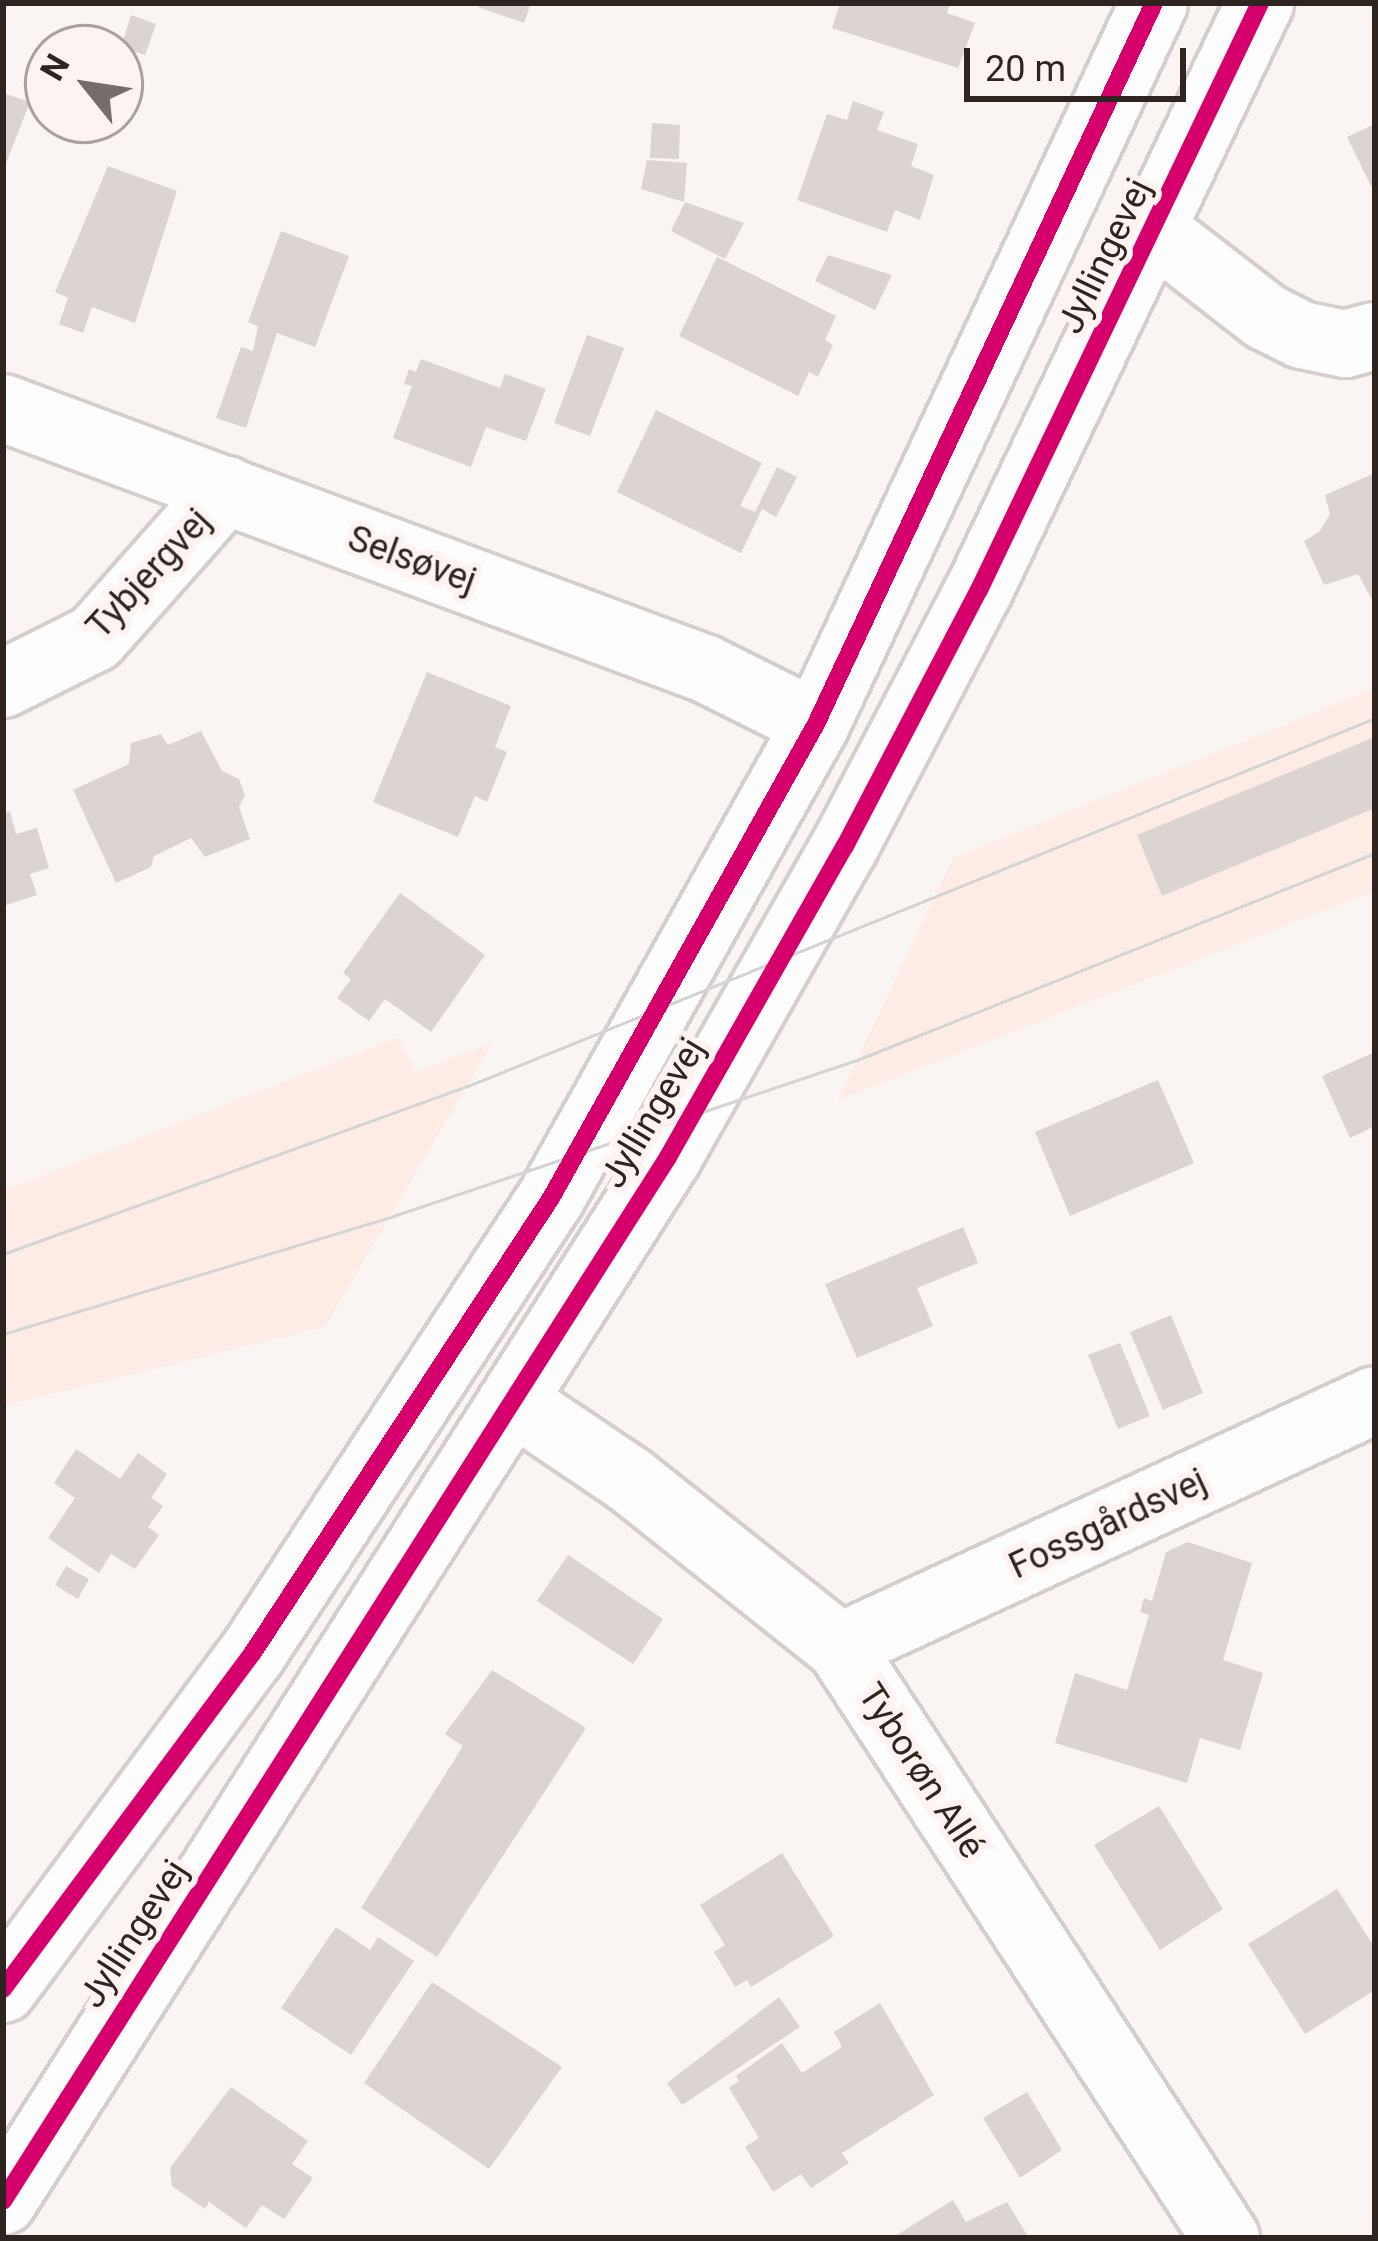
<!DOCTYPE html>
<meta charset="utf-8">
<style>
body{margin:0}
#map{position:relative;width:1378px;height:2241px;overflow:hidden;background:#faf4f3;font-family:Roboto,sans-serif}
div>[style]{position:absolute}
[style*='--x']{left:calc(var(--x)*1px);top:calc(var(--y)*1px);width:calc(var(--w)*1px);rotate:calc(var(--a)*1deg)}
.built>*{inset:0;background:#fdece6}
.building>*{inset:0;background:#dbd4d1}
.roads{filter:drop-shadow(3px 0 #d6cecc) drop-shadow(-3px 0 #d6cecc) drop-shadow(0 3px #d6cecc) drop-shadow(0 -3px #d6cecc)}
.minor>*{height:66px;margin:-33px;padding:0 33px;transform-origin:33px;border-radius:33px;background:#fefdfd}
.tram>*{height:3px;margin:-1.5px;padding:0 1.5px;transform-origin:1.5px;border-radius:1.5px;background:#d5d4d4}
.cycleway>*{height:18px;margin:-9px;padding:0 9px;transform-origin:9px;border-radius:9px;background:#d6006c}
span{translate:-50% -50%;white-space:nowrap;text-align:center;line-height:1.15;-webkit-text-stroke:12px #fdf3f0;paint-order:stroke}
.street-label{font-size:36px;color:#2e2521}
.frame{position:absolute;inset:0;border:6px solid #2e2521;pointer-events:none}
.north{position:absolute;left:24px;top:24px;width:120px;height:120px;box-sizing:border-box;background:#fdf3f0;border:3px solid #aaa19d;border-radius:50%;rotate:300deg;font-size:33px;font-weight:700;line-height:48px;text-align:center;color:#2e2521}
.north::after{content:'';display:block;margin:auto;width:42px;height:54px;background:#756d6a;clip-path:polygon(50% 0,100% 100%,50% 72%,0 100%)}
.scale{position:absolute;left:964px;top:48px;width:222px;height:54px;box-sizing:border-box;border:6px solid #2e2521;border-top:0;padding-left:15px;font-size:36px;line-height:42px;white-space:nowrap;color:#2e2521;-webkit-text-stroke:9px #fdf3f0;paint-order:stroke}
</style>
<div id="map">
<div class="built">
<div style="clip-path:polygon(1375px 688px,1375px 891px,838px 1100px,953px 858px)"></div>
<div style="clip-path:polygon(399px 1037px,415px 1072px,493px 1042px,325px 1327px,3px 1406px,3px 1191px)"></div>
</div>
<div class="building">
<div style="clip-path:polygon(479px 3px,531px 3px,524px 23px,478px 7px)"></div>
<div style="clip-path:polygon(840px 3px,950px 3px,947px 13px,975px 23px,958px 68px,832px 28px)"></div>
<div style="clip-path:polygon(131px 15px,156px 24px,145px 55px,121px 47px)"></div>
<div style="clip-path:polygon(3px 93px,30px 102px,3px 171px)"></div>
<div style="clip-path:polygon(853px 101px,884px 112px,877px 130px,918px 144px,911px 166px,934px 175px,920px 220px,895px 210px,887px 232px,797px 200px,827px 114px,847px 120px)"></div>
<div style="clip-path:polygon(652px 123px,680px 125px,679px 159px,650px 158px)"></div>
<div style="clip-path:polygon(1375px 124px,1375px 194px,1347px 137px)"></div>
<div style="clip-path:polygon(647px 160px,687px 163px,684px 202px,641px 189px)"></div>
<div style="clip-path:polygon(108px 166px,177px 191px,135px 323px,92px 307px,83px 333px,59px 324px,68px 298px,55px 292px)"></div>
<div style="clip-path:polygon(685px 202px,744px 223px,725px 259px,671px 231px)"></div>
<div style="clip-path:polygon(281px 231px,349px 256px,315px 347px,277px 333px,246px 428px,216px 418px,241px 347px,253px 351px,258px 326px,248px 322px)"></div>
<div style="clip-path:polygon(828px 255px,892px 275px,875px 310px,815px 281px)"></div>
<div style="clip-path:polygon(717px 257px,836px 316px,825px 340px,833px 345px,818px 377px,809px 372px,798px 396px,679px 336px)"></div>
<div style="clip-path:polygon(587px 335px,624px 348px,590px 436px,554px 423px)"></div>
<div style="clip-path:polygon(421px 359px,500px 388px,505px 374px,546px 389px,526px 441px,486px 427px,471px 467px,393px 438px,412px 386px,404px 384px,409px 369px,416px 372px)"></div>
<div style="clip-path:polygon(656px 410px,762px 463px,740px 506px,755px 512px,777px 467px,797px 477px,776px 517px,762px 509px,741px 553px,617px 492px)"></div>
<div style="clip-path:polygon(1375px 473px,1375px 605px,1358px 574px,1324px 585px,1304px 541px,1319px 532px,1330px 514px,1325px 495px)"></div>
<div style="clip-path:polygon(427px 672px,511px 706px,495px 747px,507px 752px,487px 802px,475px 796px,458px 837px,373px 802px)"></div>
<div style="clip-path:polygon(201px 731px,222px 771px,239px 779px,245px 795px,239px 807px,250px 839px,205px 857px,191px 838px,154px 856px,151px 867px,116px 883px,73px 790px,129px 764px,131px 743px,161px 734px,168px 745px)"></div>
<div style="clip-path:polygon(1375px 737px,1375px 808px,1162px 896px,1137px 835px)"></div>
<div style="clip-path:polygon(10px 811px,16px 834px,37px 828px,49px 868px,30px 874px,37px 895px,3px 906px,3px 813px)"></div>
<div style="clip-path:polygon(400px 893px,485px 955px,431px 1032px,385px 999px,369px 1021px,337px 998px,351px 979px,343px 973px)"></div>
<div style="clip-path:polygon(1375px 1052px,1375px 1126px,1350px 1138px,1322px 1076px)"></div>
<div style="clip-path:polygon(1158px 1080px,1194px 1163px,1070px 1216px,1035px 1132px)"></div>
<div style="clip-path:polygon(963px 1227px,978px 1263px,917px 1288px,933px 1326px,857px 1358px,825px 1284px)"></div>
<div style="clip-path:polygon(1171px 1315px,1203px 1393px,1163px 1410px,1130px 1332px)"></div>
<div style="clip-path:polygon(1120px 1343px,1150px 1416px,1118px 1429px,1088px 1355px)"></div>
<div style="clip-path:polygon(76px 1449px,120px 1479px,138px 1453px,167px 1474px,151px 1498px,163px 1506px,148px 1527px,159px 1535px,135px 1569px,111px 1554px,99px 1573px,48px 1538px,75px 1498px,54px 1483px)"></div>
<div style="clip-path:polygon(1188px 1542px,1252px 1563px,1223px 1660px,1263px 1673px,1240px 1750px,1200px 1738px,1187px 1783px,1055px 1743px,1075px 1673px,1127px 1690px,1149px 1615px,1140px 1612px,1144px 1598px,1152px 1601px,1166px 1552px)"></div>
<div style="clip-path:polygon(568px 1555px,663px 1619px,633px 1664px,537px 1601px)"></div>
<div style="clip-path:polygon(66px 1566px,89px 1579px,78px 1599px,55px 1585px)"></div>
<div style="clip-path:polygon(492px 1670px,586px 1728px,437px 1957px,361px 1908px,463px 1746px,445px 1734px)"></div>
<div style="clip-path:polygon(1159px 1806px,1223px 1909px,1160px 1950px,1094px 1845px)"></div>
<div style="clip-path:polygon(782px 1853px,834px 1936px,751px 1987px,747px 1980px,735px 1987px,714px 1952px,725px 1945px,700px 1905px)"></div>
<div style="clip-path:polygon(1337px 1889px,1375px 1948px,1375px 1990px,1305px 2034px,1248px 1944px)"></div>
<div style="clip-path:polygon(336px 1927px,370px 1950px,378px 1937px,414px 1961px,351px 2055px,281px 2008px)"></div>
<div style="clip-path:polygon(432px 1982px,562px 2067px,489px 2169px,364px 2083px)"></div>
<div style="clip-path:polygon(779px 1997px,800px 2027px,682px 2105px,667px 2083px)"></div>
<div style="clip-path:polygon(880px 2003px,934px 2095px,842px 2153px,849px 2163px,811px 2188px,801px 2174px,773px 2192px,745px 2147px,759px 2138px,729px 2088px,739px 2081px,736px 2076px,782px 2043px,802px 2073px,842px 2047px,834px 2032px)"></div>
<div style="clip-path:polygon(231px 2087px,308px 2141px,292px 2164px,313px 2178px,284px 2219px,262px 2205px,246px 2228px,209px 2202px,205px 2209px,172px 2186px,170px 2168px)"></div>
<div style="clip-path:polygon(1027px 2092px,1062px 2150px,1020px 2178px,983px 2118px)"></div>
<div style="clip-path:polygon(953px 2200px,966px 2222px,1007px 2202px,1029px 2238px,892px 2238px)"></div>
</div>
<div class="roads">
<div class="minor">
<div style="--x:1155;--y:231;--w:140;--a:37.8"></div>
<div style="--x:1266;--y:317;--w:40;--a:26.6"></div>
<div style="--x:1302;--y:335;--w:44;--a:11.8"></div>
<div style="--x:1345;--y:344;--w:31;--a:-15"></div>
<div style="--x:3;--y:408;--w:750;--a:20.37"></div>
<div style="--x:706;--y:669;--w:123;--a:26.6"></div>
<div style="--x:3;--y:684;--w:103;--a:-26.6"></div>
<div style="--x:95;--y:638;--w:198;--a:-48.5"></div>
<div style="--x:513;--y:1401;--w:141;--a:34"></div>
<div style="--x:630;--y:1480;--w:268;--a:38.5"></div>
<div style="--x:840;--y:1647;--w:706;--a:56.85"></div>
<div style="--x:840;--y:1647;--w:589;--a:-24.78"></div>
<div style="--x:3;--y:1989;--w:417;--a:-53.4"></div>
<div style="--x:252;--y:1654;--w:545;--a:-56.75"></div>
<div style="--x:551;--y:1198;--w:543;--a:-60.79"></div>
<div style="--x:816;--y:724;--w:796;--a:-64.88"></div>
<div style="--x:3;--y:2201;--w:1238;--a:-57.5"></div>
<div style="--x:668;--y:1157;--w:358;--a:-60.4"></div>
<div style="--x:845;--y:846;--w:289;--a:-62.4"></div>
<div style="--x:979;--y:590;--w:651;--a:-64.42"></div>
</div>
</div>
<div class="tram">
<div style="--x:3;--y:1254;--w:494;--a:-19.9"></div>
<div style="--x:468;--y:1086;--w:979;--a:-22.08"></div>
<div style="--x:3;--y:1334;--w:407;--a:-16.8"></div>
<div style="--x:393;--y:1216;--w:490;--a:-18.6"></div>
<div style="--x:857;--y:1060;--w:558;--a:-21.78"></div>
</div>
<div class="cycleway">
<div style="--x:3;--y:1989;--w:417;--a:-53.4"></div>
<div style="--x:252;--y:1654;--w:545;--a:-56.75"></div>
<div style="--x:551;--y:1198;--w:543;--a:-60.79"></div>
<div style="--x:816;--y:724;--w:796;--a:-64.88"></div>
<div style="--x:3;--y:2201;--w:1238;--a:-57.5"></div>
<div style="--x:668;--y:1157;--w:358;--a:-60.4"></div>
<div style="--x:845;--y:846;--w:289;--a:-62.4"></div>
<div style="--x:979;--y:590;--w:651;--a:-64.42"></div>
</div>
<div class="street-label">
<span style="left:1105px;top:256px;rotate:-64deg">Jyllingevej</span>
<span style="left:412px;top:560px;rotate:20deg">Selsøvej</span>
<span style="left:149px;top:574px;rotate:-47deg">Tybjergvej</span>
<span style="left:653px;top:1113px;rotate:-59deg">Jyllingevej</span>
<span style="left:1108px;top:1524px;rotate:-25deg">Fossgårdsvej</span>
<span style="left:921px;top:1771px;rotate:57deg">Tyborøn Allé</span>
<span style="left:134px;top:1934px;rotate:-57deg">Jyllingevej</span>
</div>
<div class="frame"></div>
<div class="north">N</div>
<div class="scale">20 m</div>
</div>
